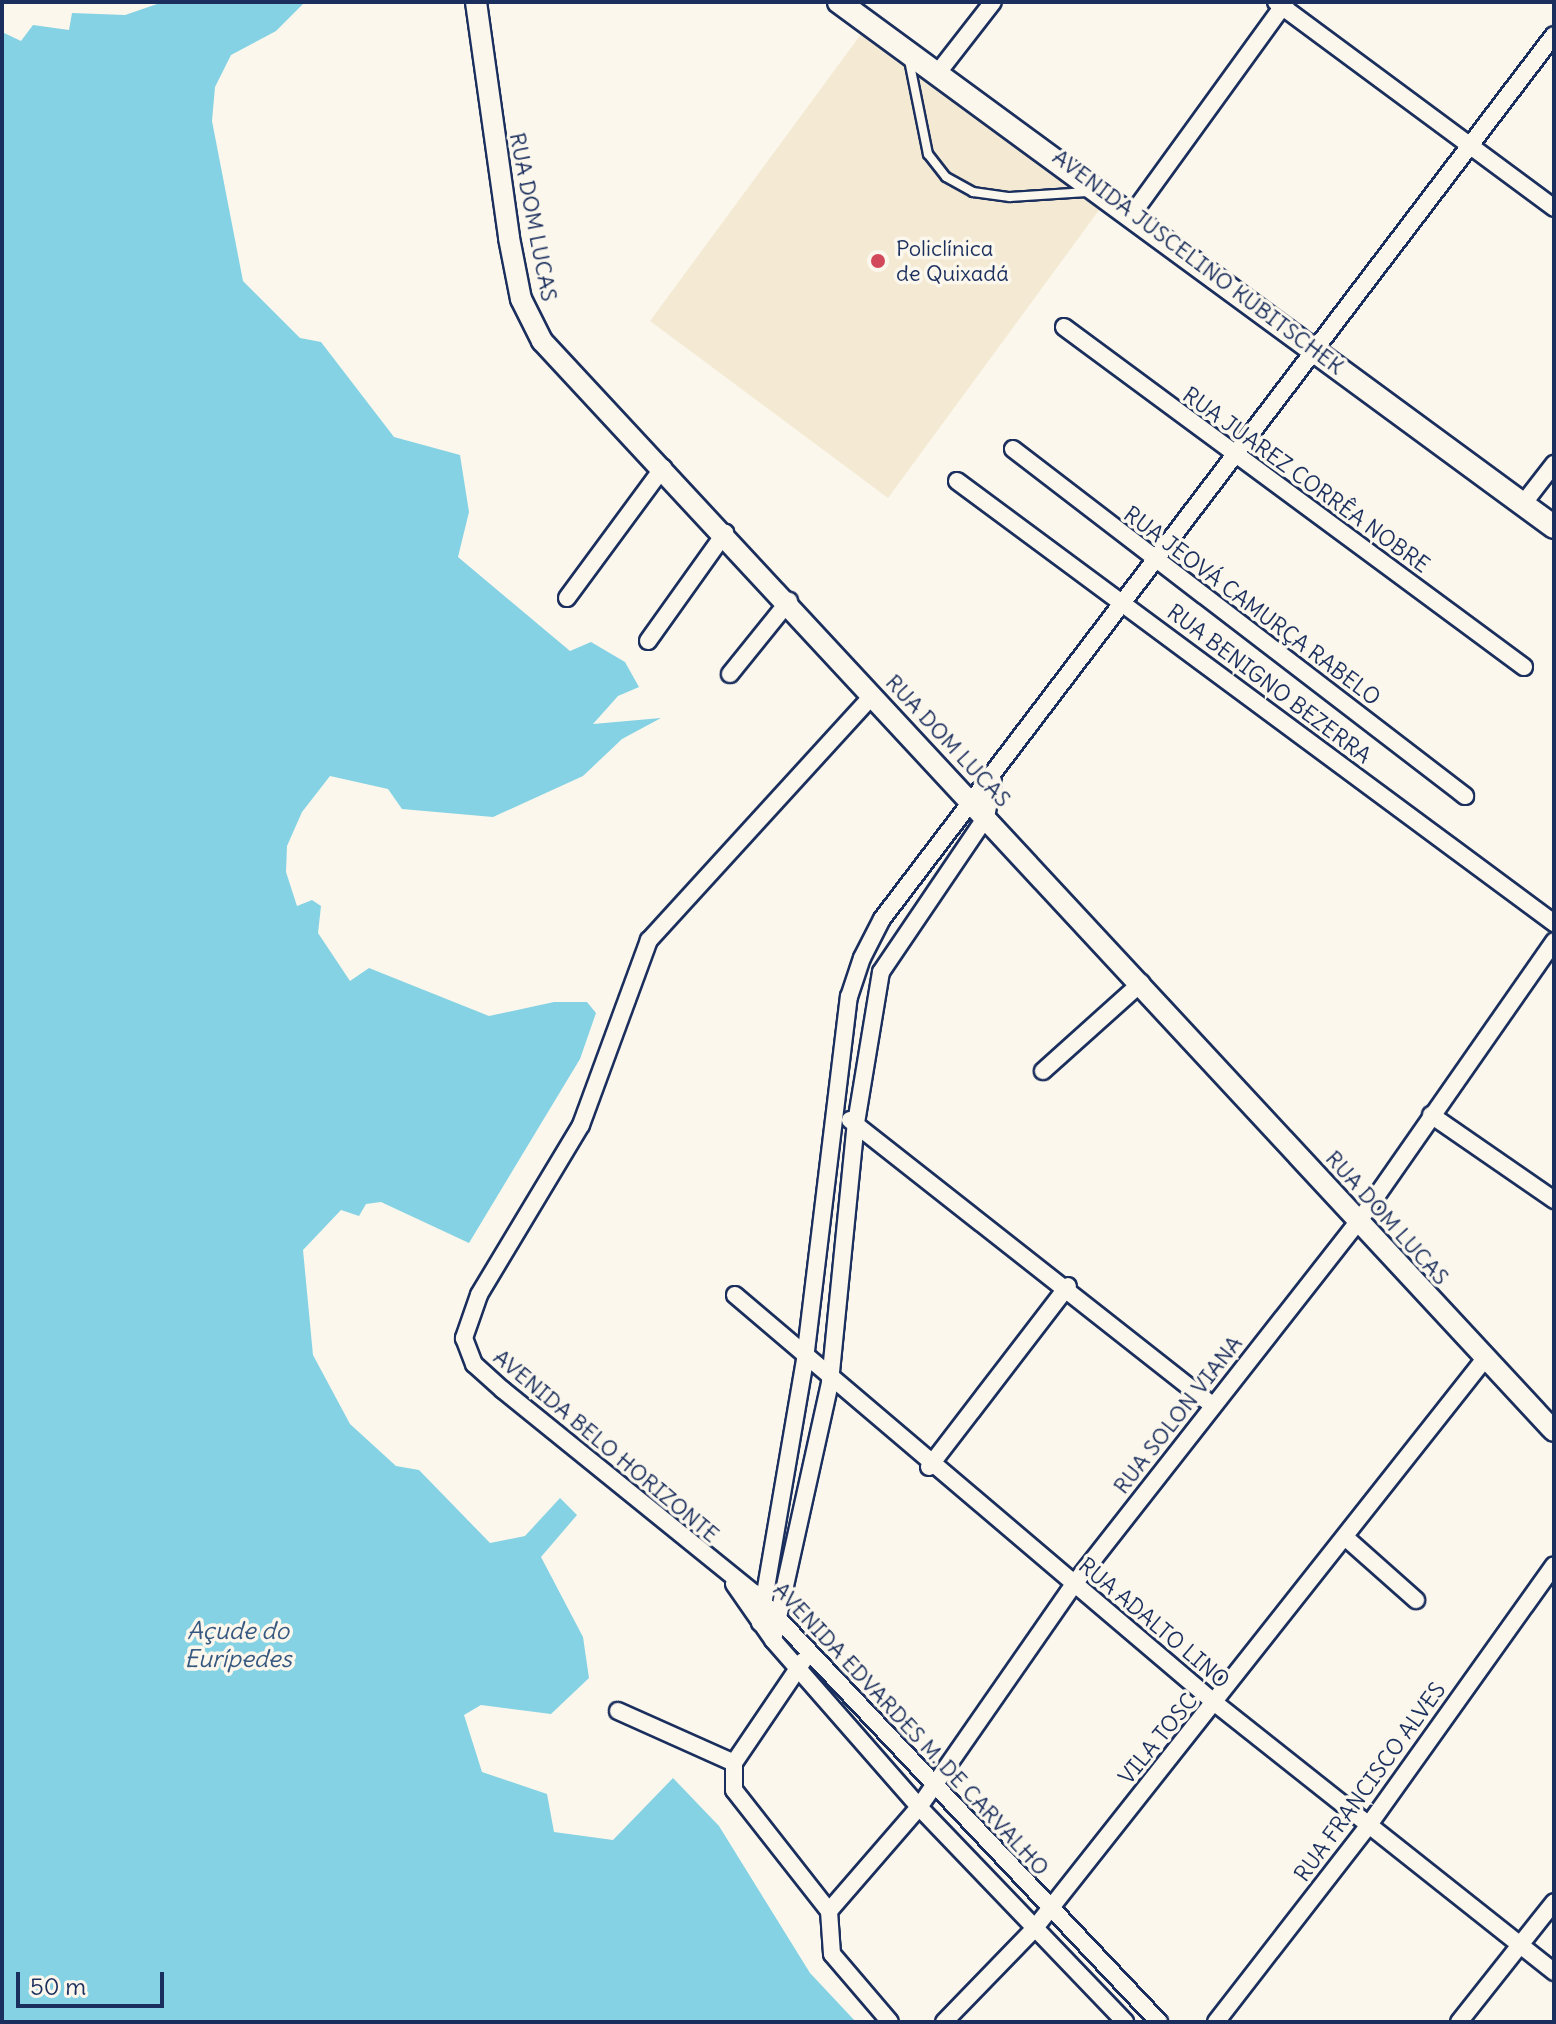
<!DOCTYPE html>
<meta charset="utf-8">
<style>
body{margin:0}
#map{position:relative;width:1556px;height:2024px;overflow:hidden;background:#fbf7ec;font-family:Delius,sans-serif}
div>[style]{position:absolute}
[style*='--x']{left:calc(var(--x)*1px);top:calc(var(--y)*1px);width:calc(var(--w)*1px);rotate:calc(var(--a)*1deg)}
.built>*{inset:0;background:#f4ead3}
.water>*{inset:0;background:#85d2e4}
.roads{filter:drop-shadow(2px 0 #1b2f5e) drop-shadow(-2px 0 #1b2f5e) drop-shadow(0 2px #1b2f5e) drop-shadow(0 -2px #1b2f5e)}
.service>*{height:8px;margin:-4px;padding:0 4px;transform-origin:4px;border-radius:4px;background:#fbf7ec}
.minor>*{height:16px;margin:-8px;padding:0 8px;transform-origin:8px;border-radius:8px;background:#fbf7ec}
.tertiary>*{height:20px;margin:-10px;padding:0 10px;transform-origin:10px;border-radius:10px;background:#fbf7ec}
.secondary>*{height:22px;margin:-11px;padding:0 11px;transform-origin:11px;border-radius:11px;background:#fbf7ec}
.dots>*{width:22px;height:22px;translate:-50% -50%;box-sizing:border-box;border:4px solid #fbf7ec;border-radius:50%}
span{translate:-50% -50%;white-space:nowrap;text-align:center;line-height:1.15;-webkit-text-stroke:7px #fbf7ec;paint-order:stroke}
.street-label{font-size:22px;color:#1b2f5e}
.poi-label{font-size:22px;color:#1b2f5e}
.left{translate:0 -50%;text-align:left}
.water-label{font-size:24px;color:#365880;font-style:italic}
.frame{position:absolute;inset:0;border:4px solid #1b2f5e;pointer-events:none}
.scale{position:absolute;left:16px;top:1972px;width:148px;height:36px;box-sizing:border-box;border:4px solid #1b2f5e;border-top:0;padding-left:10px;font-size:24px;line-height:28px;white-space:nowrap;color:#1b2f5e;-webkit-text-stroke:6px #fbf7ec;paint-order:stroke}
</style>
<div id="map">
<div class="built">
<div style="clip-path:polygon(867px 26px,1105px 202px,888px 498px,650px 321px)"></div>
</div>
<div class="water">
<div style="clip-path:polygon(163px 2px,305px 2px,276px 31px,231px 55px,215px 87px,212px 121px,243px 281px,300px 338px,321px 342px,394px 437px,460px 455px,469px 512px,458px 557px,570px 651px,591px 642px,625px 662px,639px 687px,618px 696px,593px 724px,661px 718px,622px 739px,583px 776px,493px 817px,402px 809px,388px 789px,330px 776px,302px 812px,287px 846px,286px 872px,297px 906px,312px 900px,321px 906px,318px 933px,350px 981px,369px 968px,489px 1016px,554px 1002px,587px 1002px,596px 1013px,580px 1059px,469px 1243px,381px 1202px,366px 1204px,359px 1216px,341px 1210px,303px 1250px,313px 1355px,350px 1424px,396px 1466px,419px 1470px,490px 1543px,525px 1536px,560px 1498px,577px 1515px,541px 1557px,583px 1637px,589px 1678px,551px 1714px,481px 1705px,464px 1715px,482px 1772px,547px 1794px,554px 1832px,613px 1840px,673px 1778px,719px 1826px,810px 1973px,856px 2022px,2px 2022px,2px 32px,21px 41px,33px 25px,69px 30px,72px 13px,125px 15px)"></div>
</div>
<div class="roads">
<div class="service">
<div style="--x:909;--y:60;--w:96;--a:78.6"></div>
<div style="--x:928;--y:154;--w:29;--a:52"></div>
<div style="--x:946;--y:177;--w:31;--a:29"></div>
<div style="--x:973;--y:192;--w:37;--a:8"></div>
<div style="--x:1010;--y:197;--w:77;--a:-3.7"></div>
</div>
<div class="minor">
<div style="--x:1276;--y:2;--w:346;--a:36.5"></div>
<div style="--x:940;--y:70;--w:86;--a:-52.1"></div>
<div style="--x:1133;--y:213;--w:261;--a:-54.1"></div>
<div style="--x:1064;--y:327;--w:572;--a:36.47"></div>
<div style="--x:1013;--y:449;--w:570;--a:37.51"></div>
<div style="--x:957;--y:481;--w:743;--a:36.52"></div>
<div style="--x:1523;--y:504;--w:51;--a:-52.2"></div>
<div style="--x:567;--y:598;--w:162;--a:-53.6"></div>
<div style="--x:648;--y:641;--w:133;--a:-54.5"></div>
<div style="--x:730;--y:674;--w:94;--a:-51.1"></div>
<div style="--x:872;--y:696;--w:331;--a:132.4"></div>
<div style="--x:649;--y:940;--w:197;--a:110.2"></div>
<div style="--x:581;--y:1125;--w:198;--a:121"></div>
<div style="--x:479;--y:1295;--w:46;--a:109.2"></div>
<div style="--x:464;--y:1338;--w:28;--a:69"></div>
<div style="--x:474;--y:1364;--w:39;--a:42"></div>
<div style="--x:503;--y:1390;--w:323;--a:39"></div>
<div style="--x:754;--y:1593;--w:590;--a:46.65"></div>
<div style="--x:1043;--y:1071;--w:132;--a:-41.9"></div>
<div style="--x:1431;--y:1115;--w:150;--a:34.6"></div>
<div style="--x:850;--y:1120;--w:462;--a:38.2"></div>
<div style="--x:735;--y:1295;--w:630;--a:40.36"></div>
<div style="--x:1215;--y:1703;--w:433;--a:38.4"></div>
<div style="--x:929;--y:1467;--w:228;--a:-52.5"></div>
<div style="--x:1345;--y:1537;--w:95;--a:41.6"></div>
<div style="--x:734;--y:1584;--w:68;--a:55.1"></div>
<div style="--x:773;--y:1640;--w:222;--a:48.8"></div>
<div style="--x:919;--y:1807;--w:298;--a:46.2"></div>
<div style="--x:760;--y:1623;--w:268;--a:-80.3"></div>
<div style="--x:805;--y:1359;--w:365;--a:-83.1"></div>
<div style="--x:849;--y:997;--w:41;--a:-71.6"></div>
<div style="--x:862;--y:958;--w:44;--a:-62.9"></div>
<div style="--x:882;--y:919;--w:1110;--a:-52.76"></div>
<div style="--x:773;--y:1640;--w:264;--a:-77.5"></div>
<div style="--x:830;--y:1382;--w:260;--a:-84.3"></div>
<div style="--x:856;--y:1123;--w:153;--a:-80.6"></div>
<div style="--x:881;--y:972;--w:187;--a:-55.9"></div>
<div style="--x:986;--y:817;--w:37;--a:-79"></div>
<div style="--x:803;--y:1661;--w:123;--a:124.1"></div>
<div style="--x:734;--y:1763;--w:27;--a:90"></div>
<div style="--x:734;--y:1790;--w:154;--a:51.9"></div>
<div style="--x:829;--y:1911;--w:43;--a:86"></div>
<div style="--x:832;--y:1954;--w:89;--a:49.5"></div>
<div style="--x:618;--y:1711;--w:127;--a:24.1"></div>
<div style="--x:829;--y:1911;--w:138;--a:-49.1"></div>
<div style="--x:919;--y:1807;--w:272;--a:-55.2"></div>
<div style="--x:1074;--y:1584;--w:462;--a:-51.9"></div>
<div style="--x:1359;--y:1221;--w:341;--a:-55.1"></div>
<div style="--x:944;--y:2022;--w:129;--a:-45.9"></div>
<div style="--x:1034;--y:1929;--w:724;--a:-51.67"></div>
<div style="--x:1216;--y:2022;--w:248;--a:-52.2"></div>
<div style="--x:1368;--y:1826;--w:320;--a:-54.5"></div>
<div style="--x:1459;--y:2022;--w:153;--a:-51.6"></div>
</div>
<div class="tertiary">
<div style="--x:476;--y:2;--w:238;--a:82"></div>
<div style="--x:509;--y:238;--w:62;--a:78.9"></div>
<div style="--x:521;--y:299;--w:47;--a:63.4"></div>
<div style="--x:542;--y:341;--w:1487;--a:47.13"></div>
</div>
<div class="secondary">
<div style="--x:839;--y:2;--w:887;--a:36.29"></div>
</div>
</div>
<div class="dots">
<div style="left:878px;top:261px;background:#d1495b"></div>
</div>
<div class="street-label">
<span style="left:533px;top:217px;rotate:79deg">RUA DOM LUCAS</span>
<span style="left:1198px;top:262px;rotate:37deg">AVENIDA JUSCELINO KUBITSCHEK</span>
<span style="left:1306px;top:480px;rotate:36deg">RUA JUAREZ CORRÊA NOBRE</span>
<span style="left:1252px;top:606px;rotate:37deg">RUA JEOVÁ CAMURÇA RABELO</span>
<span style="left:1269px;top:684px;rotate:37deg">RUA BENIGNO BEZERRA</span>
<span style="left:948px;top:741px;rotate:47deg">RUA DOM LUCAS</span>
<span style="left:1387px;top:1218px;rotate:48deg">RUA DOM LUCAS</span>
<span style="left:1178px;top:1415px;rotate:-52deg">RUA SOLON VIANA</span>
<span style="left:606px;top:1446px;rotate:40deg">AVENIDA BELO HORIZONTE</span>
<span style="left:1154px;top:1623px;rotate:40deg">RUA ADALTO LINO</span>
<span style="left:911px;top:1729px;rotate:47deg">AVENIDA EDVARDES M. DE CARVALHO</span>
<span style="left:1158px;top:1739px;rotate:-51deg">VILA TOSC</span>
<span style="left:1370px;top:1782px;rotate:-54deg">RUA FRANCISCO ALVES</span>
</div>
<div class="poi-label">
<span class="left" style="left:896px;top:261px">Policlínica<br>de Quixadá</span>
</div>
<div class="water-label">
<span style="left:238px;top:1645px">Açude do<br>Eurípedes</span>
</div>
<div class="frame"></div>
<div class="scale">50 m</div>
</div>
